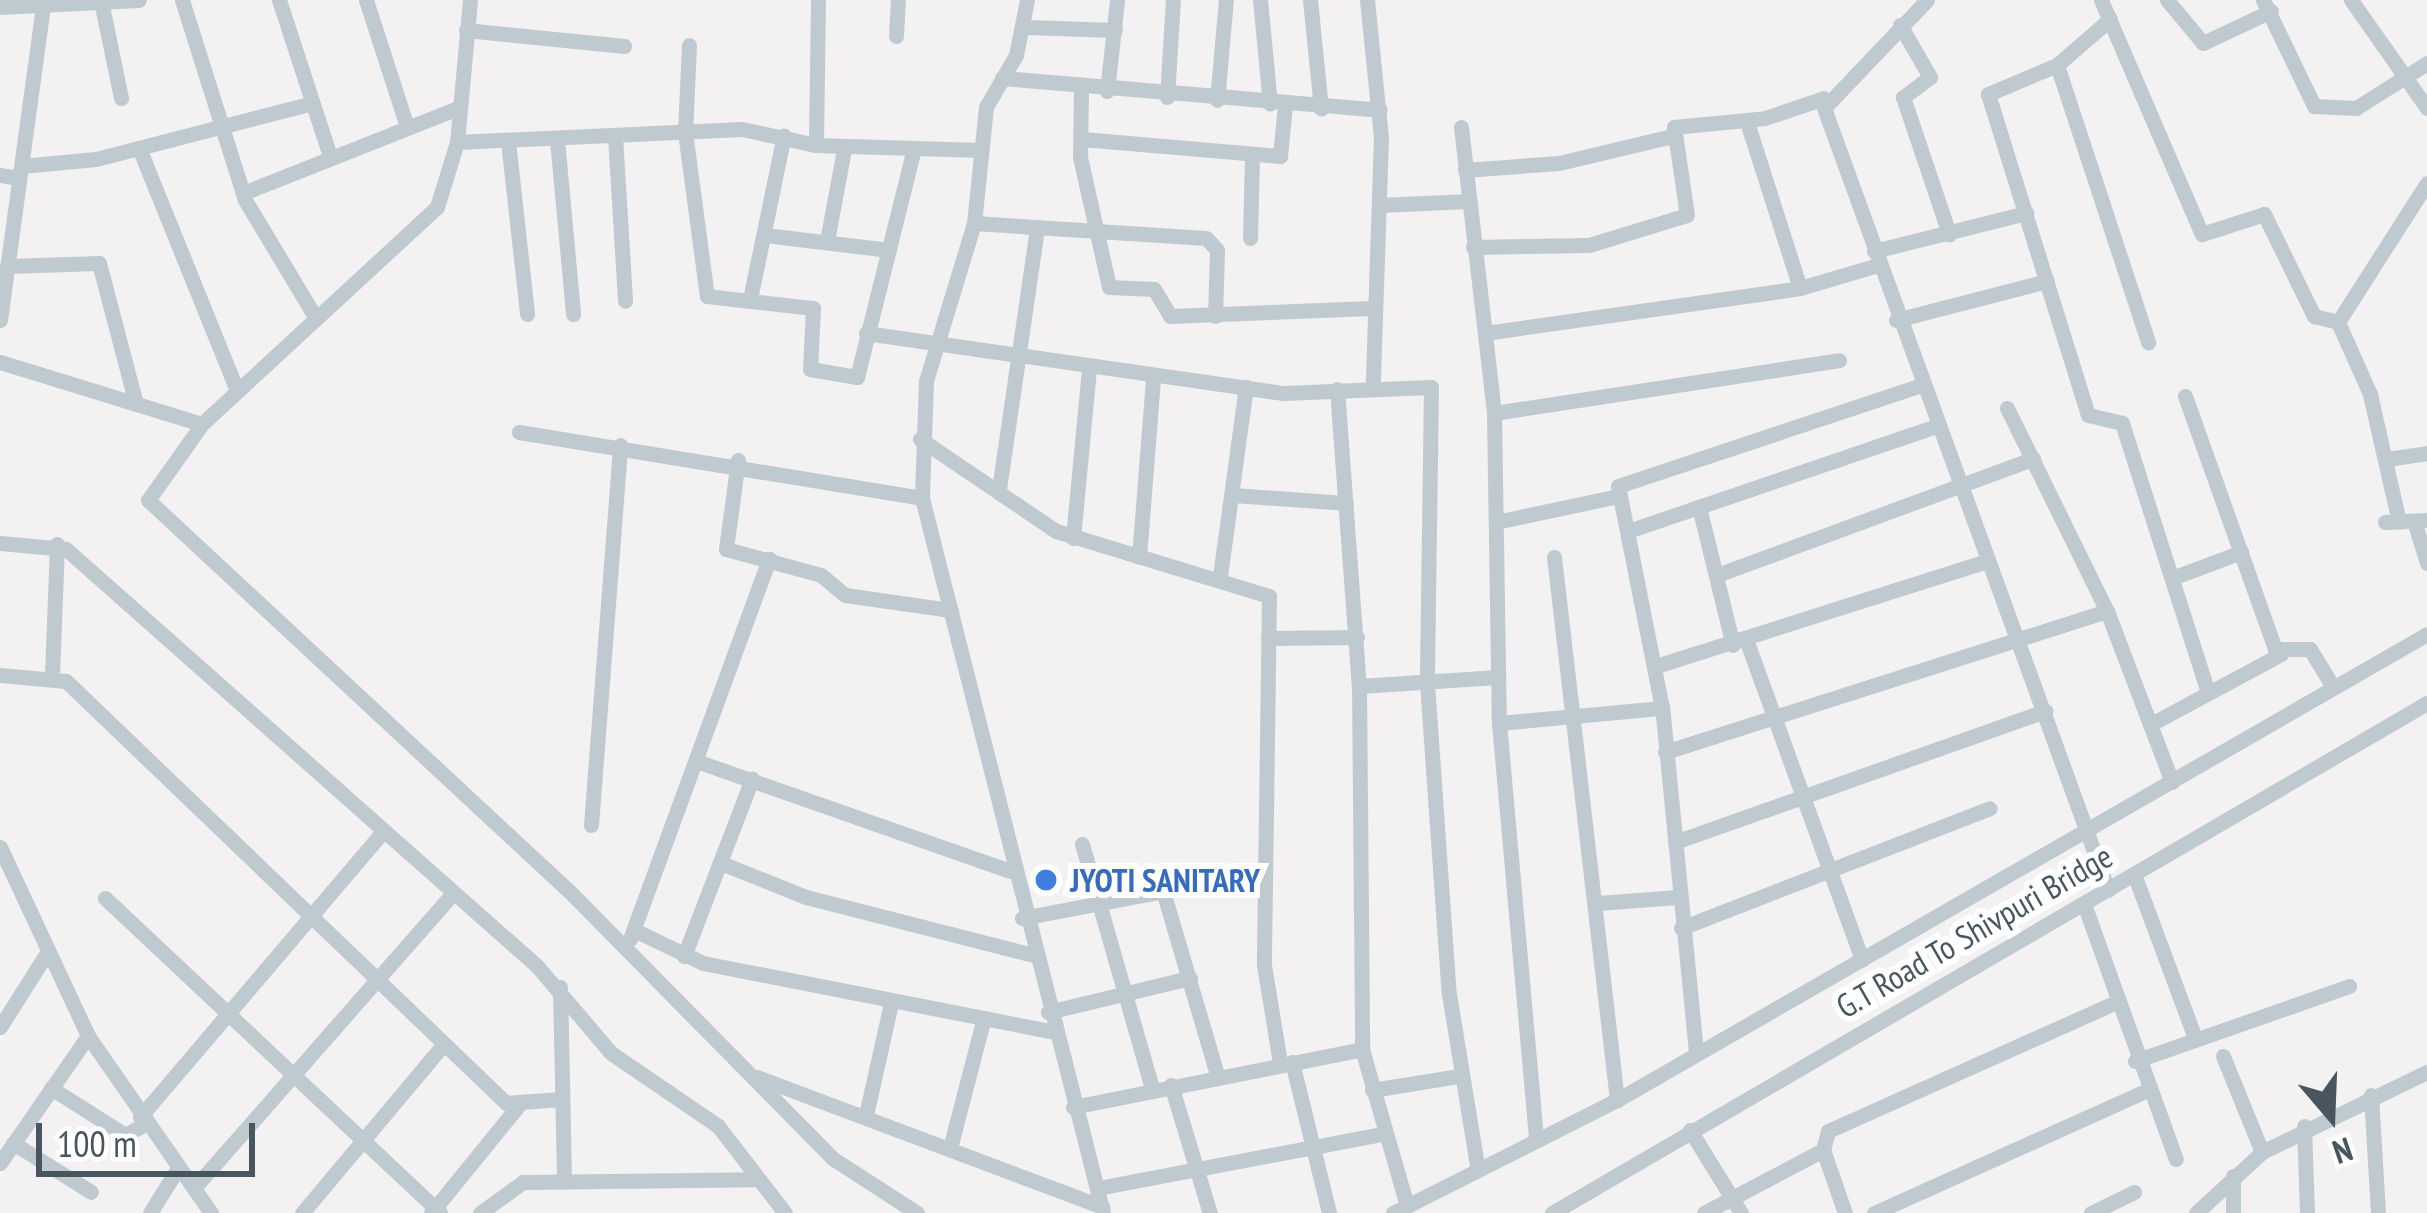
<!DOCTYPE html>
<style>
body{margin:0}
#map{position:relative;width:2427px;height:1213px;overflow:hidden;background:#f3f1f1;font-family:"PT Sans Narrow",sans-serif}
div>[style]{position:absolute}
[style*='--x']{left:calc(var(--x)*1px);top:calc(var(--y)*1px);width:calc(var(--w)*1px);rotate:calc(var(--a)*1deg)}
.minor>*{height:15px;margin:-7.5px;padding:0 7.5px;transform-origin:7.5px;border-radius:7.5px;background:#bfcad0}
.dots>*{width:33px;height:33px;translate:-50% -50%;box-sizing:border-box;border:6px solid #fff;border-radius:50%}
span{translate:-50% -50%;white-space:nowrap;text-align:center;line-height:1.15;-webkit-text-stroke:12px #fff;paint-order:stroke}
.shop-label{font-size:33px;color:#366cbe;font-weight:700}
.left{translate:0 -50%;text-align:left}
.street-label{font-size:33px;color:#48575f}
.north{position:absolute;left:2271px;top:1057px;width:120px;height:120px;-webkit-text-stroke:9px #fff;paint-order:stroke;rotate:161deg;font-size:33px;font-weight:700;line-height:48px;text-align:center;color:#48575f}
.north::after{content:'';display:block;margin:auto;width:42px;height:54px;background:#48575f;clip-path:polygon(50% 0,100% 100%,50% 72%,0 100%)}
.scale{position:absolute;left:36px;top:1123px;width:219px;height:54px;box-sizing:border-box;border:6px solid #48575f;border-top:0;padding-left:15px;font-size:36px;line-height:42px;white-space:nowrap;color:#48575f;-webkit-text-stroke:9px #fff;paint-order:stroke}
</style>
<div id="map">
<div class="minor">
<div style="--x:182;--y:0;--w:210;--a:72.5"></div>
<div style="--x:245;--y:200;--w:138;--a:59"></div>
<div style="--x:279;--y:0;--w:164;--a:71.9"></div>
<div style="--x:366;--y:0;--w:133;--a:72.1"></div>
<div style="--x:470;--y:0;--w:143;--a:95.2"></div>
<div style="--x:457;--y:142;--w:68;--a:107.1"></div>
<div style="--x:437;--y:207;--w:320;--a:137.3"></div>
<div style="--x:202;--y:424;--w:93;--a:125.4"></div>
<div style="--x:148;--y:500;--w:580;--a:42.9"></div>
<div style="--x:573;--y:895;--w:369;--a:45.4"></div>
<div style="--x:832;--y:1158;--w:101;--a:32.9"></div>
<div style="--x:818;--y:0;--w:145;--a:90.8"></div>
<div style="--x:816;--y:145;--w:165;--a:1.7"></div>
<div style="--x:1027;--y:0;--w:56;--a:101.3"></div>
<div style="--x:1016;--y:55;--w:60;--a:120"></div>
<div style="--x:986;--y:107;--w:117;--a:95.9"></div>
<div style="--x:974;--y:223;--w:165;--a:106.9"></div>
<div style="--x:926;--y:381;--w:117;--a:92"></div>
<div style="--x:922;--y:498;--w:738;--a:75.79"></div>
<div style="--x:1260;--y:0;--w:104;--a:84.5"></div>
<div style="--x:1310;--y:0;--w:109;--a:84.2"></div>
<div style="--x:1367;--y:0;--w:138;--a:84.2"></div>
<div style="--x:1381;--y:137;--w:246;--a:91.9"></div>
<div style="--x:1927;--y:0;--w:149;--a:133.6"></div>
<div style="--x:1824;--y:108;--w:832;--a:70.04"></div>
<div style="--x:2101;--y:0;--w:255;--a:66.7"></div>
<div style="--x:2202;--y:234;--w:65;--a:-17.9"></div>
<div style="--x:2264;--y:214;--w:114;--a:63.9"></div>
<div style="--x:2314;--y:316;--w:25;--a:14"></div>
<div style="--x:2167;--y:0;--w:56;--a:50.1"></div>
<div style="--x:2203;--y:43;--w:75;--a:-25.2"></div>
<div style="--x:2263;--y:0;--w:118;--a:64.3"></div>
<div style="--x:2314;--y:106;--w:42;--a:2.7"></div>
<div style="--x:2356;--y:108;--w:84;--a:-32.4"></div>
<div style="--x:2351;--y:0;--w:132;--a:54.9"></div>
<div style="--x:102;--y:6;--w:94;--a:78.3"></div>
<div style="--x:0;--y:7;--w:139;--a:-2.9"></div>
<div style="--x:2110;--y:19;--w:70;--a:139"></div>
<div style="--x:2057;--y:65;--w:75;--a:157.2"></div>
<div style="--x:1988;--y:94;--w:336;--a:72.7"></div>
<div style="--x:2088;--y:415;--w:35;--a:13"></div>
<div style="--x:2122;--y:423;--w:283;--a:72.3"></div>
<div style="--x:1900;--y:25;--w:60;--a:60"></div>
<div style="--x:1930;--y:77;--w:34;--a:143"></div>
<div style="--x:1903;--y:97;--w:145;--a:71.4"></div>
<div style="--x:1026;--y:27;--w:89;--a:1.9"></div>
<div style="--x:466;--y:30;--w:159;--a:5.8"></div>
<div style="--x:896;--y:36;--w:36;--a:-87"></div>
<div style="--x:689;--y:45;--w:87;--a:92.6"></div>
<div style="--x:685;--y:132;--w:165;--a:82.4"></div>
<div style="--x:707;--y:296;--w:107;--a:6.5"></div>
<div style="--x:813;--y:308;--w:61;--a:92.8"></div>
<div style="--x:810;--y:369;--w:48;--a:9.7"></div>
<div style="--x:857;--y:377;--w:232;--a:-76"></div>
<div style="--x:2057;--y:65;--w:292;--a:71.8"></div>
<div style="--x:1002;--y:78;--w:379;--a:4.8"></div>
<div style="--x:1081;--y:89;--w:68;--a:90.8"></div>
<div style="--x:1080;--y:157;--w:133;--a:77.4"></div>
<div style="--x:1109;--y:287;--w:45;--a:2.5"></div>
<div style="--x:1154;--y:289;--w:31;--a:59"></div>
<div style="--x:1170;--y:316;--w:201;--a:-2.3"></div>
<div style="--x:1107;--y:91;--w:92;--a:-83.7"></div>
<div style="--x:1167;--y:97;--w:97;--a:-86.5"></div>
<div style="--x:1217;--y:100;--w:100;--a:-84.9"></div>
<div style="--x:1747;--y:122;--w:174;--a:72.3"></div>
<div style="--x:1461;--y:127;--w:288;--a:83.4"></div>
<div style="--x:1494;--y:413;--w:310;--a:89.1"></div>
<div style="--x:1499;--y:723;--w:418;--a:84.9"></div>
<div style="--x:615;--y:136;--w:165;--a:86.5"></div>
<div style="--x:1082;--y:139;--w:199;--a:4.9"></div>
<div style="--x:1280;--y:156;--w:51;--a:-84.4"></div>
<div style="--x:557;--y:140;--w:175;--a:84.7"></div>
<div style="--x:508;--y:141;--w:174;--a:83.7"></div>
<div style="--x:457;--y:142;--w:285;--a:-2.6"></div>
<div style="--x:742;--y:129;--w:76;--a:12.2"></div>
<div style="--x:139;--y:148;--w:262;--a:68"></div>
<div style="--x:22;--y:166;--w:74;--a:-5.4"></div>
<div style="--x:96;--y:159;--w:223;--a:-14.5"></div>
<div style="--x:1465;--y:170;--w:94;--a:-4.3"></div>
<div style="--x:1559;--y:163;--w:116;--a:-13.4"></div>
<div style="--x:0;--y:175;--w:19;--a:9"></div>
<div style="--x:243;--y:193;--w:233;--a:-21.6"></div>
<div style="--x:1380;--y:205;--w:88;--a:-2.6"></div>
<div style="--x:974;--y:223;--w:232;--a:3.7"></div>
<div style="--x:1206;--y:238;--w:16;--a:47"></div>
<div style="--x:1217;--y:250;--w:66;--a:91.7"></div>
<div style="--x:765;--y:235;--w:125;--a:6.9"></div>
<div style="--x:1250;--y:238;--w:83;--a:-88.6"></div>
<div style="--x:827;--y:241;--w:94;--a:-79.5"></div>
<div style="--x:1473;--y:247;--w:116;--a:-1"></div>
<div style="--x:1589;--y:245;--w:102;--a:-17"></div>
<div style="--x:1687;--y:215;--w:89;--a:-98.4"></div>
<div style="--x:1674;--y:127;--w:91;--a:-5.6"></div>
<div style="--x:1765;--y:118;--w:62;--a:-18.7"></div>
<div style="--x:1874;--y:251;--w:157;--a:-14"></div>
<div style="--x:7;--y:266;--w:92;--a:-1.9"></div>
<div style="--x:99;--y:263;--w:146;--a:75.3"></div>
<div style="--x:750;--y:299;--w:167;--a:-78.3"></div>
<div style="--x:0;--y:320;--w:316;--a:-82.2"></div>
<div style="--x:1896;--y:320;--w:156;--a:-14.5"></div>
<div style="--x:866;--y:333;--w:422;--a:8.2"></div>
<div style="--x:1284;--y:393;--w:147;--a:-2.3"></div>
<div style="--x:1431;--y:387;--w:296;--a:90.8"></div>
<div style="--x:1427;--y:683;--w:312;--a:86"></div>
<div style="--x:1449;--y:994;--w:173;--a:80.7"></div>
<div style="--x:1485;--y:333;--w:318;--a:-8.1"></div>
<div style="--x:1800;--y:288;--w:81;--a:-16.4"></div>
<div style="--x:0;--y:362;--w:211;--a:17.1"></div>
<div style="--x:1337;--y:389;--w:298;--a:85.8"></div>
<div style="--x:1359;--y:686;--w:363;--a:89.5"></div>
<div style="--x:1362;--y:1049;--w:163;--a:74"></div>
<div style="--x:2185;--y:396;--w:269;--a:70.4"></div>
<div style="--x:2275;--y:649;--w:35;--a:0"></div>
<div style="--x:2310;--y:649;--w:44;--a:58.8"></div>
<div style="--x:2007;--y:408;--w:226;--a:63.8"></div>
<div style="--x:2107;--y:611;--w:183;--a:69.2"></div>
<div style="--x:1494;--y:413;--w:349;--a:-8.7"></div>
<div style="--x:519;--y:432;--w:408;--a:9.3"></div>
<div style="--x:920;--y:439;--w:164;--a:34.1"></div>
<div style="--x:1056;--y:531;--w:223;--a:17"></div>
<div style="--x:1269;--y:596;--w:369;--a:90.8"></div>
<div style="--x:1264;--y:965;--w:99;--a:80.7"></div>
<div style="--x:2387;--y:459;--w:40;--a:-8.5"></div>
<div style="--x:738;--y:460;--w:90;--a:97.7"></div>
<div style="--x:726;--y:549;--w:98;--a:15.3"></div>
<div style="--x:821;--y:575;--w:31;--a:40"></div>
<div style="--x:845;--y:595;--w:107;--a:8.1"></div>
<div style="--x:999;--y:489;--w:265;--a:-81.7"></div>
<div style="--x:1233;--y:495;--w:113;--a:4"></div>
<div style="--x:1699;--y:507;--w:142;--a:76.2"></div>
<div style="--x:2414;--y:521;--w:44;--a:72.8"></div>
<div style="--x:1496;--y:522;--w:125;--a:-12"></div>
<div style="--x:2385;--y:522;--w:42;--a:-2.7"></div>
<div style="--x:2399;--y:522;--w:131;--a:-102.8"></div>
<div style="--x:2370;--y:394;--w:79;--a:-114"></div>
<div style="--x:2338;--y:322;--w:165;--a:-57.4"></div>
<div style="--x:1628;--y:531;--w:323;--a:-18.8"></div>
<div style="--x:1073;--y:538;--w:171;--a:-84.6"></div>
<div style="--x:0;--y:543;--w:66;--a:5.2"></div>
<div style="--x:66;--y:549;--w:629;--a:41.52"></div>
<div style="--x:537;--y:966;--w:114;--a:49.6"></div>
<div style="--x:611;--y:1053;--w:130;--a:34.3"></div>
<div style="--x:718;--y:1126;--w:110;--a:52.4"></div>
<div style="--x:1139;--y:557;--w:180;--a:-85.5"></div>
<div style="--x:1554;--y:557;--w:547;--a:83.38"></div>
<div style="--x:1717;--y:575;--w:337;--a:-20.2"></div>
<div style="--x:1220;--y:576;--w:191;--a:-82.2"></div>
<div style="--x:2172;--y:578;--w:74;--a:-20.6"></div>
<div style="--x:1268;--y:638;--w:89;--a:-0.6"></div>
<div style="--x:1747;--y:642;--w:338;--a:70.1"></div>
<div style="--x:1656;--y:666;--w:344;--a:-17.6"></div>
<div style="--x:0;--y:675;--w:66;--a:5.2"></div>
<div style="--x:66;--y:681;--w:610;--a:43.8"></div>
<div style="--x:506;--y:1103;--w:56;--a:-4.1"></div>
<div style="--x:52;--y:675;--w:131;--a:-87.8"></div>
<div style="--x:1359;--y:686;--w:139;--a:-3.7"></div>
<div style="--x:1499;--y:723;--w:164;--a:-5.3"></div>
<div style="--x:2151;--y:724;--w:148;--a:-28.3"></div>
<div style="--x:1665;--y:752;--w:464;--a:-17.7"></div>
<div style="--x:699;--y:762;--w:330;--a:19.3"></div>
<div style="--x:591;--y:825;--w:381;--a:-85.6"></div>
<div style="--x:1675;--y:842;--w:393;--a:-19.5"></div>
<div style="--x:1082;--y:844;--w:254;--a:74"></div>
<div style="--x:0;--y:847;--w:208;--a:65"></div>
<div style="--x:88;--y:1036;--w:216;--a:55.2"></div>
<div style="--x:721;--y:863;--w:92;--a:21.8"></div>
<div style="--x:806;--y:897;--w:235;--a:14.3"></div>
<div style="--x:2134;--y:874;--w:175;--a:69.6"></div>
<div style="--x:105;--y:898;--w:460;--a:43.2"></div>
<div style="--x:1598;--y:903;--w:80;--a:-4.3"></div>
<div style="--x:2084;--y:904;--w:271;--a:70.2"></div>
<div style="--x:1022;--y:918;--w:144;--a:-10.8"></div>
<div style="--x:1163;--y:891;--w:192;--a:73.6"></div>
<div style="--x:1681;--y:928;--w:331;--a:-21.2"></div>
<div style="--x:634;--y:930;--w:76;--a:25.6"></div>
<div style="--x:703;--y:963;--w:358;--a:11.1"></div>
<div style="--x:630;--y:939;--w:405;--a:-69.9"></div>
<div style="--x:684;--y:956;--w:190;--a:-69"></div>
<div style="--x:560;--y:987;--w:194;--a:88.8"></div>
<div style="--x:1048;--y:1012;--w:146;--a:-13.5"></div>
<div style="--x:0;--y:1027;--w:90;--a:-57.7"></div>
<div style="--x:1696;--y:1052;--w:346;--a:-95.6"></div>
<div style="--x:1662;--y:708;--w:226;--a:-101.2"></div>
<div style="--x:1618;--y:486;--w:316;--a:-18.4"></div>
<div style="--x:2223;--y:1056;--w:104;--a:67.9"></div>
<div style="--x:2135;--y:1061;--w:227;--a:-19.3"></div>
<div style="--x:1292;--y:1062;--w:155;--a:76.2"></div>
<div style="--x:757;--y:1077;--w:369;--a:20.6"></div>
<div style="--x:1171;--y:1085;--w:134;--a:73.1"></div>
<div style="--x:51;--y:1088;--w:88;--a:32.4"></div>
<div style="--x:125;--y:1135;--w:23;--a:-29"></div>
<div style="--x:1372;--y:1090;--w:87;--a:-9.2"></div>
<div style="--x:2371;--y:1095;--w:118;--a:86.6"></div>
<div style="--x:1073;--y:1107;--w:295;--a:-11.3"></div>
<div style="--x:866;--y:1115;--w:115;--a:-77.4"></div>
<div style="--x:140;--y:1117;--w:373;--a:-49.6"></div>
<div style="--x:2304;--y:1126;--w:87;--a:88"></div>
<div style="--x:1690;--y:1130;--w:97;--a:58.4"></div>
<div style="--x:13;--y:1143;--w:92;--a:32.1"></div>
<div style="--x:950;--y:1148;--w:131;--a:-75.4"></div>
<div style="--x:0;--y:1163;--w:155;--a:-55.3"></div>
<div style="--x:194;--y:1188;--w:391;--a:-48.7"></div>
<div style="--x:1098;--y:1188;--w:292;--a:-10.8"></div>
<div style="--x:150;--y:1213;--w:53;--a:-58.1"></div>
<div style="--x:302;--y:1213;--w:219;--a:-50"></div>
<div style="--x:431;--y:1213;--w:138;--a:-50.9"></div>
<div style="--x:480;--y:1213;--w:53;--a:-35.8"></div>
<div style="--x:523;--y:1182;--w:235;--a:-0.7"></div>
<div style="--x:1393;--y:1213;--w:251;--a:-26.8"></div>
<div style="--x:1617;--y:1100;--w:934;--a:-29.91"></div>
<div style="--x:1552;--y:1213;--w:1013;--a:-30.24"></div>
<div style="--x:1704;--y:1213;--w:135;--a:-27.9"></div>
<div style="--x:1845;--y:1213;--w:67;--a:-109.2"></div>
<div style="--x:1823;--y:1150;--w:20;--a:-75"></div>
<div style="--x:1828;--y:1131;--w:313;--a:-24.1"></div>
<div style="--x:1874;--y:1213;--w:300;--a:-24.2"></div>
<div style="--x:2091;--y:1213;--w:48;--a:-26"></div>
<div style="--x:2196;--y:1213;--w:90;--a:-42.7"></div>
<div style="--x:2262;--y:1152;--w:183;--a:-25.9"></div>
<div style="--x:2233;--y:1213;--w:37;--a:-90"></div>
</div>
<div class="dots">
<div style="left:1046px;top:880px;background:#3f7fe0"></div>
</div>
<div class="shop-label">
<span class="left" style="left:1070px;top:880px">JYOTI SANITARY</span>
</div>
<div class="street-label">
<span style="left:1974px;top:931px;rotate:-30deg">G.T Road To Shivpuri Bridge</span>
</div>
<div class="north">N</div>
<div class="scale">100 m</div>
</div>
